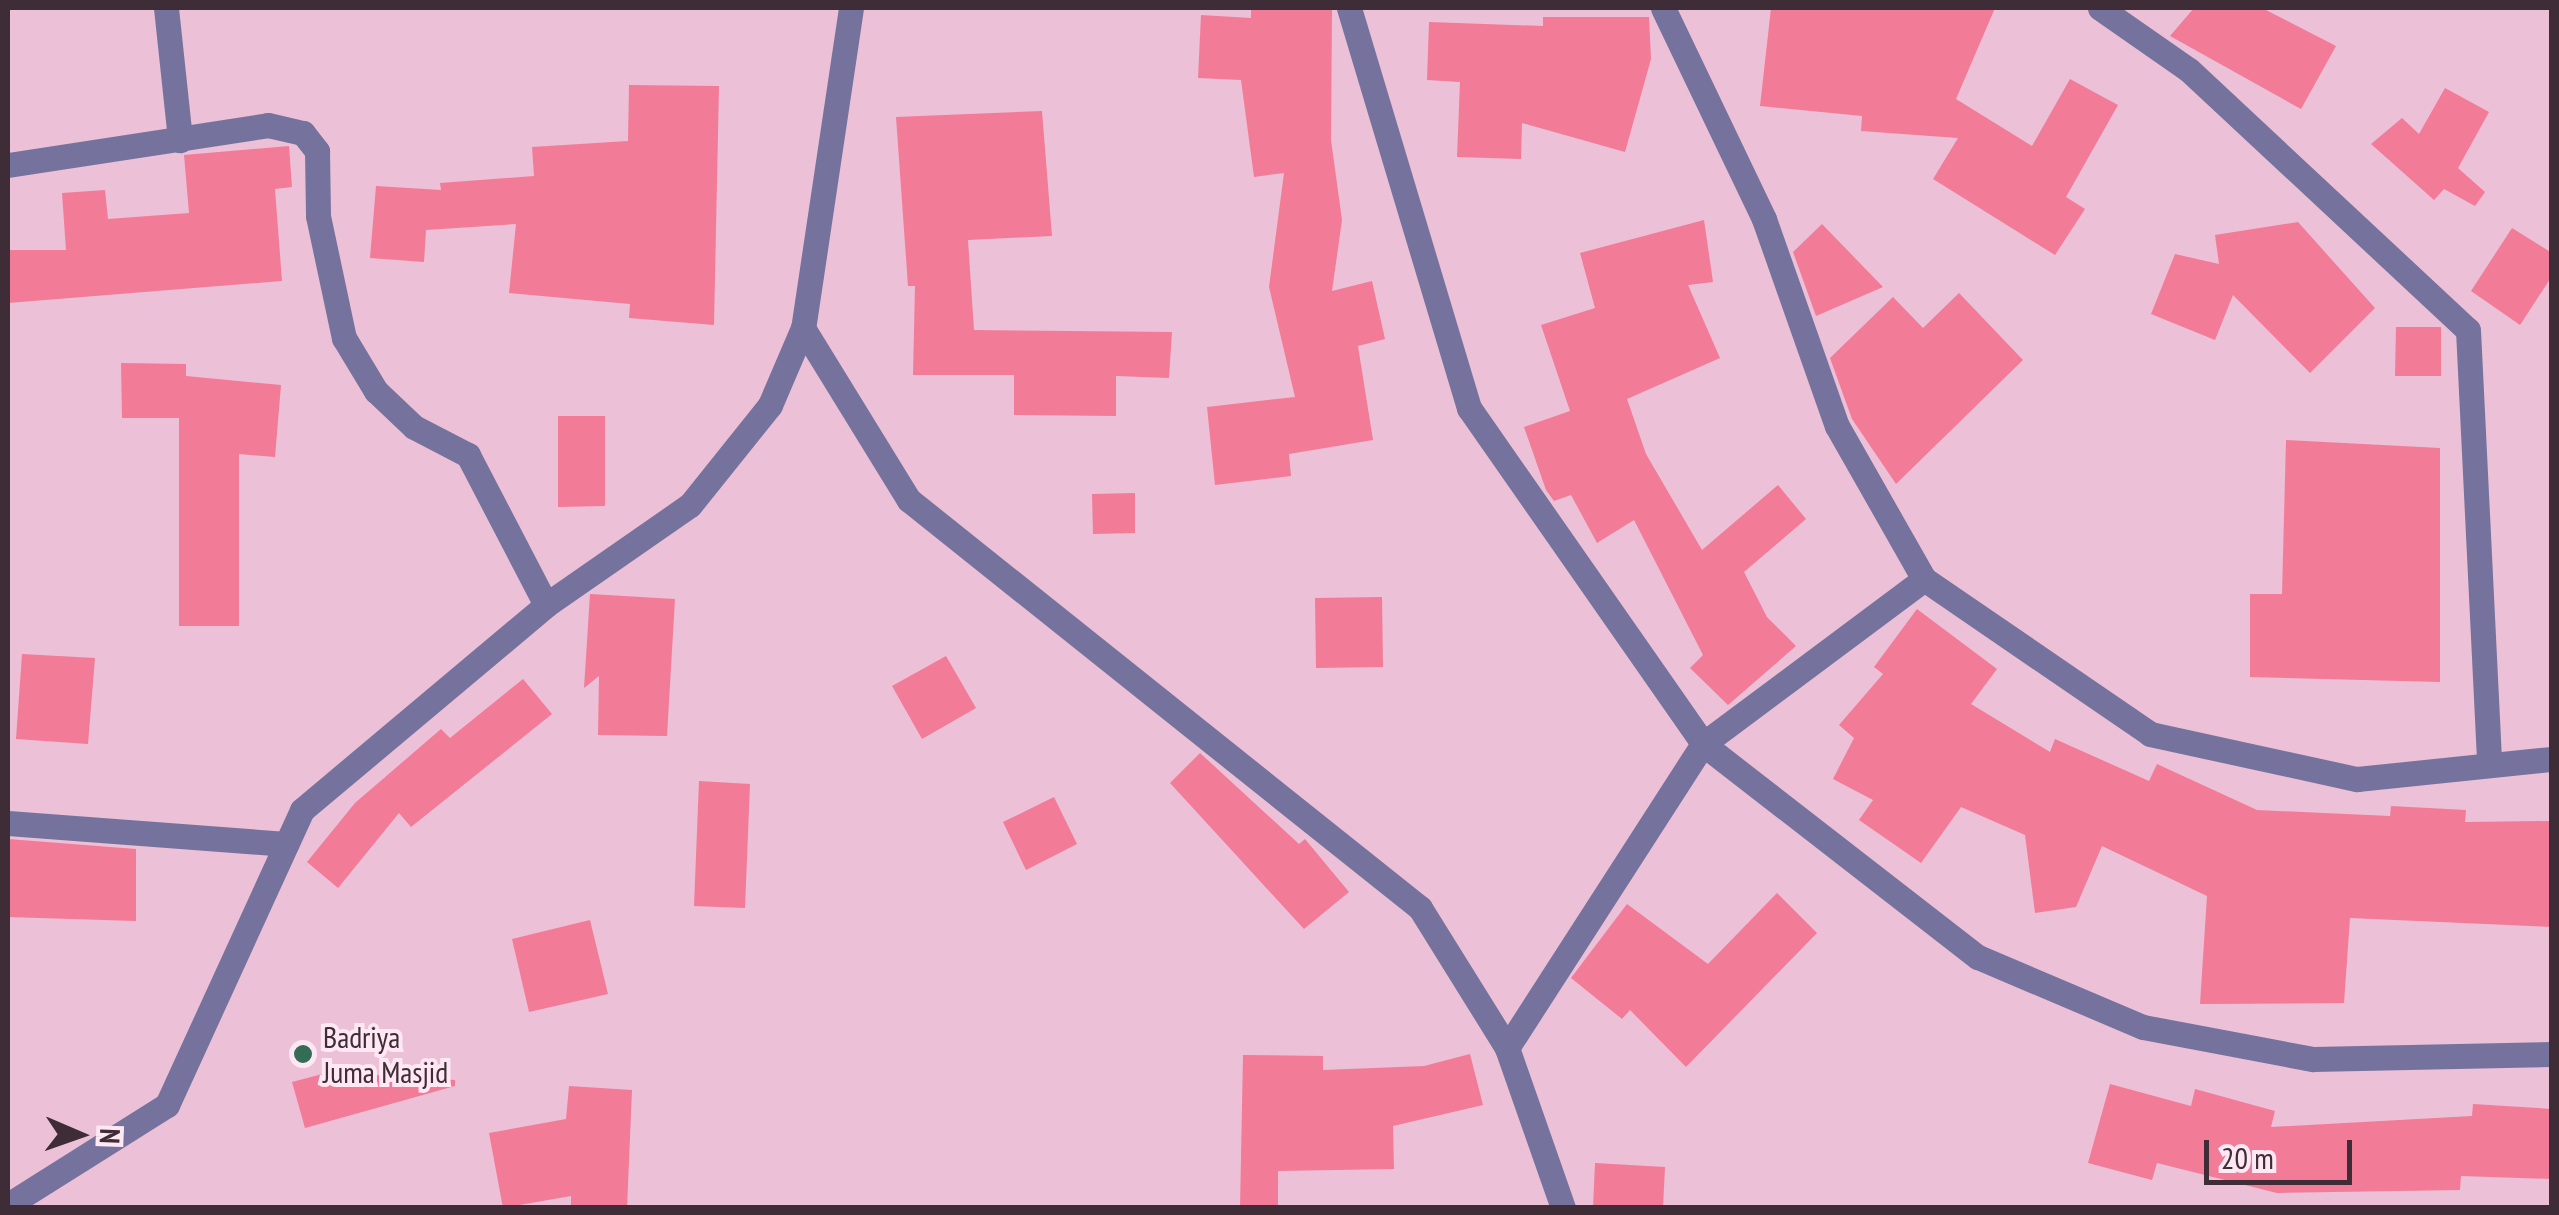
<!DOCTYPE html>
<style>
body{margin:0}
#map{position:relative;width:2559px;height:1215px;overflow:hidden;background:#ecc0d6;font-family:"PT Sans Narrow",sans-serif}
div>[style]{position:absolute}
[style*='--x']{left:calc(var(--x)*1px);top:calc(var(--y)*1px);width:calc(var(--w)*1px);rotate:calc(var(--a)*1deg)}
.building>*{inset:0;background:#f27b98}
.minor>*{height:25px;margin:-12.5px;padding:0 12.5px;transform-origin:12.5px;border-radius:12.5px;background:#75739e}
.dots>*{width:28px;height:28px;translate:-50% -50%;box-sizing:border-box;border:5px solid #ffe8f3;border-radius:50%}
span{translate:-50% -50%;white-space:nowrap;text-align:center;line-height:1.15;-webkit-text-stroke:8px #ffe8f3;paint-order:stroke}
.poi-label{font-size:30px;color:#3e2d36}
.left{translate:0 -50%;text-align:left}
.frame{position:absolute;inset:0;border:10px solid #3e2d36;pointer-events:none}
.north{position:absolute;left:30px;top:1085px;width:100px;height:100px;-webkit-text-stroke:8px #ffe8f3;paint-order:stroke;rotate:92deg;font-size:28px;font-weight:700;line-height:40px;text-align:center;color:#3e2d36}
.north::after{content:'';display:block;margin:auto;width:35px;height:45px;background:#3e2d36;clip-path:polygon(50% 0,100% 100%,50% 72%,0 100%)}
.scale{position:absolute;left:2204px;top:1140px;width:148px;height:45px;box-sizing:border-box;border:5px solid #3e2d36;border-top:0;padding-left:12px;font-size:30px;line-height:35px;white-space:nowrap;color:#3e2d36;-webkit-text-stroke:8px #ffe8f3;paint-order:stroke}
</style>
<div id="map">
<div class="building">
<div style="clip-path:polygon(1251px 8px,1332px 8px,1331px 140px,1342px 220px,1332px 291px,1372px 281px,1385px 339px,1358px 346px,1373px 440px,1289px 454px,1291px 476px,1215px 485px,1207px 407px,1295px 397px,1269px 287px,1284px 173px,1254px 177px,1241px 80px,1198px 78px,1201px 15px,1251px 18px)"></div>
<div style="clip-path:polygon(1771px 8px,1995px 8px,1956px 99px,2032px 146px,2070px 79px,2118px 105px,2066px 197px,2085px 209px,2055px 255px,1933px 179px,1958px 138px,1861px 131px,1862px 116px,1760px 106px)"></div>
<div style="clip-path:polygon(2194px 8px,2262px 8px,2336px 46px,2301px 109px,2170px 36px)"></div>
<div style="clip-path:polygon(1543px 17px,1649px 17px,1651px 59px,1625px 152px,1522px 123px,1521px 159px,1457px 157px,1460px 82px,1427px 80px,1429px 22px,1543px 26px)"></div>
<div style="clip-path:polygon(629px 85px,719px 86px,714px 325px,629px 318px,630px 304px,509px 293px,516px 224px,426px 230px,424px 262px,370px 258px,376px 186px,441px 190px,440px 183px,534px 176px,532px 147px,628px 141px)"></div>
<div style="clip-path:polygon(2445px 88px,2489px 112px,2458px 168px,2485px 192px,2475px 206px,2444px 189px,2434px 200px,2371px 144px,2402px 118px,2419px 134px)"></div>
<div style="clip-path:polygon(1042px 111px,1052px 236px,968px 240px,974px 330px,1172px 332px,1169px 378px,1116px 376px,1116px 416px,1014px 415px,1014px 375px,913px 375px,915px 286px,908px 286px,896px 117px)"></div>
<div style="clip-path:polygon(289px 146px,292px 187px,275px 189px,282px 281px,8px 303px,8px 250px,66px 250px,62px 193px,105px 190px,108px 219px,189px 213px,184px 155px)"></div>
<div style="clip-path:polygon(1704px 220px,1713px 282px,1688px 285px,1720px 358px,1627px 399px,1646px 454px,1702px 550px,1778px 485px,1806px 519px,1744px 572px,1767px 617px,1796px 646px,1728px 705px,1690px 668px,1703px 655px,1634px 520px,1597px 543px,1571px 495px,1554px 501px,1546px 490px,1524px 427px,1570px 411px,1541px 325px,1595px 308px,1580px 253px)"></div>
<div style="clip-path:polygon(2298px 222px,2375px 308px,2310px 373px,2233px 295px,2215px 340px,2151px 314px,2175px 254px,2219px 264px,2215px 235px)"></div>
<div style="clip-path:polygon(1822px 224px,1883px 287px,1816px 316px,1793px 252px)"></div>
<div style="clip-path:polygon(2512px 228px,2552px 253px,2552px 276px,2520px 325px,2471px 291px)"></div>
<div style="clip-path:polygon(1959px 293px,2023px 360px,1896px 484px,1852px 419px,1830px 358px,1893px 297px,1923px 328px)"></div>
<div style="clip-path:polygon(2396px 327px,2441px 327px,2441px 376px,2395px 376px)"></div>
<div style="clip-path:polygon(121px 363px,186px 364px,186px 376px,281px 385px,275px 457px,239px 454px,239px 626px,179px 626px,179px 418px,122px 418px)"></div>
<div style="clip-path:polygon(558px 416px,605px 416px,605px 506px,558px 507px)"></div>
<div style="clip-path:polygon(2286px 440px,2440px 448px,2440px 682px,2250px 677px,2250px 594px,2282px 594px)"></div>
<div style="clip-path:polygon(1135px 493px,1135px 533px,1093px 534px,1092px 494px)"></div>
<div style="clip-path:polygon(590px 594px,675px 599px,667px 736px,598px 735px,599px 676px,584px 688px)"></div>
<div style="clip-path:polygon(1382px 597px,1383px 667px,1316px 668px,1315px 598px)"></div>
<div style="clip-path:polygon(1917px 609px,1997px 669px,1971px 704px,2050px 752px,2055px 739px,2149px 781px,2157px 764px,2257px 810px,2390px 816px,2391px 806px,2466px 810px,2465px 822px,2552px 821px,2552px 927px,2350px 918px,2344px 1003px,2200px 1004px,2207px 896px,2102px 846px,2076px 907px,2035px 913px,2025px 835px,1961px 807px,1921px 863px,1859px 820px,1873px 800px,1833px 779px,1854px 738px,1839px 725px,1883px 674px,1874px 667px)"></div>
<div style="clip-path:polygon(22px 654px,95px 658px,88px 744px,16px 739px)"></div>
<div style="clip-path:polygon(946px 656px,976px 708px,922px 739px,892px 686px)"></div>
<div style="clip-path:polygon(523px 679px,552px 714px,411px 827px,399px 813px,338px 888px,307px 862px,355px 803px,441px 729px,450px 738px)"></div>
<div style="clip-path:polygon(1200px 753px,1299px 844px,1305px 839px,1349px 892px,1304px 929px,1170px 783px)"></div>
<div style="clip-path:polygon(699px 781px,750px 784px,745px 908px,694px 906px)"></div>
<div style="clip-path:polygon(1054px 797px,1077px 844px,1026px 870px,1003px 822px)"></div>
<div style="clip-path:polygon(8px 839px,136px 849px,136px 921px,8px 917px)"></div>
<div style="clip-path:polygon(1777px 893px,1817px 933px,1686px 1067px,1630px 1010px,1622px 1019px,1571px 978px,1627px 904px,1708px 964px)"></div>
<div style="clip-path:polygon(590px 920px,608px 994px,529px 1012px,512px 939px)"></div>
<div style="clip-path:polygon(1470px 1054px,1483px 1105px,1393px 1126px,1394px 1169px,1278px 1171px,1278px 1208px,1240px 1208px,1243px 1055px,1323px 1056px,1323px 1070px,1424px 1066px)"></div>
<div style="clip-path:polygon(330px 1072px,455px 1080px,455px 1086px,305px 1128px,292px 1082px)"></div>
<div style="clip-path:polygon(2110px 1084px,2191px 1106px,2195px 1089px,2275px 1111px,2271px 1127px,2472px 1116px,2473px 1104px,2552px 1109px,2552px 1179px,2461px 1176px,2460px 1190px,2277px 1193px,2157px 1163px,2152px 1180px,2088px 1163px)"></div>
<div style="clip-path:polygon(569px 1086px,632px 1090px,627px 1208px,571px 1208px,571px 1196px,503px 1208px,489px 1133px,566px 1119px)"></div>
<div style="clip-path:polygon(1595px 1163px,1665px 1167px,1663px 1208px,1593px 1208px)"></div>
</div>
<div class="minor">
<div style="--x:166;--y:8;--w:133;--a:83.9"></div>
<div style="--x:851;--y:8;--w:324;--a:98.5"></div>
<div style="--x:803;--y:328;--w:202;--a:58.4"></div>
<div style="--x:909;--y:500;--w:654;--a:38.61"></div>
<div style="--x:1420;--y:908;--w:165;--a:58.1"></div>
<div style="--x:1507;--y:1048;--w:170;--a:70.7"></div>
<div style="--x:1349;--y:8;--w:418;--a:73.3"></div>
<div style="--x:1469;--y:408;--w:409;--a:55.1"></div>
<div style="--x:1703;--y:744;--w:348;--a:37.8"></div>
<div style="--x:1978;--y:957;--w:179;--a:23"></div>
<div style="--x:2143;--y:1027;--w:173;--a:10.7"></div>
<div style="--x:2313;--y:1059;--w:239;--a:-1.2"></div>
<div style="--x:1663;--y:8;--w:234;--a:64.4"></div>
<div style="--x:1764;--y:219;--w:219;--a:70.6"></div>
<div style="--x:1837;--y:426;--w:176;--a:60.4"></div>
<div style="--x:2100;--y:8;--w:108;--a:34.9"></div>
<div style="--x:2189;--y:70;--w:381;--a:43"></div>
<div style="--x:2468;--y:330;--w:432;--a:87.2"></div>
<div style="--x:8;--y:165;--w:263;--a:-8.7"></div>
<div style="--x:268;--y:125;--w:36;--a:13"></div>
<div style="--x:303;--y:133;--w:23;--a:52"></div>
<div style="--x:317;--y:151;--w:65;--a:89.1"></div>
<div style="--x:318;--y:216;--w:125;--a:78"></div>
<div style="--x:344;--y:338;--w:62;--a:58.9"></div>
<div style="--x:376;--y:391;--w:52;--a:43.5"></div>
<div style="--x:414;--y:427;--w:61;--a:27.4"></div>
<div style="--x:468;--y:455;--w:169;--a:62.5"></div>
<div style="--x:8;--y:823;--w:279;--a:4.3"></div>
<div style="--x:1507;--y:1048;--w:362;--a:-57.2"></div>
<div style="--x:1703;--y:744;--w:276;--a:-36.7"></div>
<div style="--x:1924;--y:579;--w:274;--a:34.4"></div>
<div style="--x:2150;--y:734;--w:212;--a:12.3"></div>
<div style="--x:2357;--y:779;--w:196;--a:-5.9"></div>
<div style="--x:8;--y:1205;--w:188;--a:-32.2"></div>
<div style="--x:167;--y:1105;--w:324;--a:-65.4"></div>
<div style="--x:302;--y:810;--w:319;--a:-40"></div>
<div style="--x:546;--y:605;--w:175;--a:-34.8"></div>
<div style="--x:690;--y:505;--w:128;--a:-51.3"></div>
<div style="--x:770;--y:405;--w:84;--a:-66.8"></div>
</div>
<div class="dots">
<div style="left:303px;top:1054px;background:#336d57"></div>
</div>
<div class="poi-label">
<span class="left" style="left:323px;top:1054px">Badriya<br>Juma Masjid</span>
</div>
<div class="frame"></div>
<div class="north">N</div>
<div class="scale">20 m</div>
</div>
